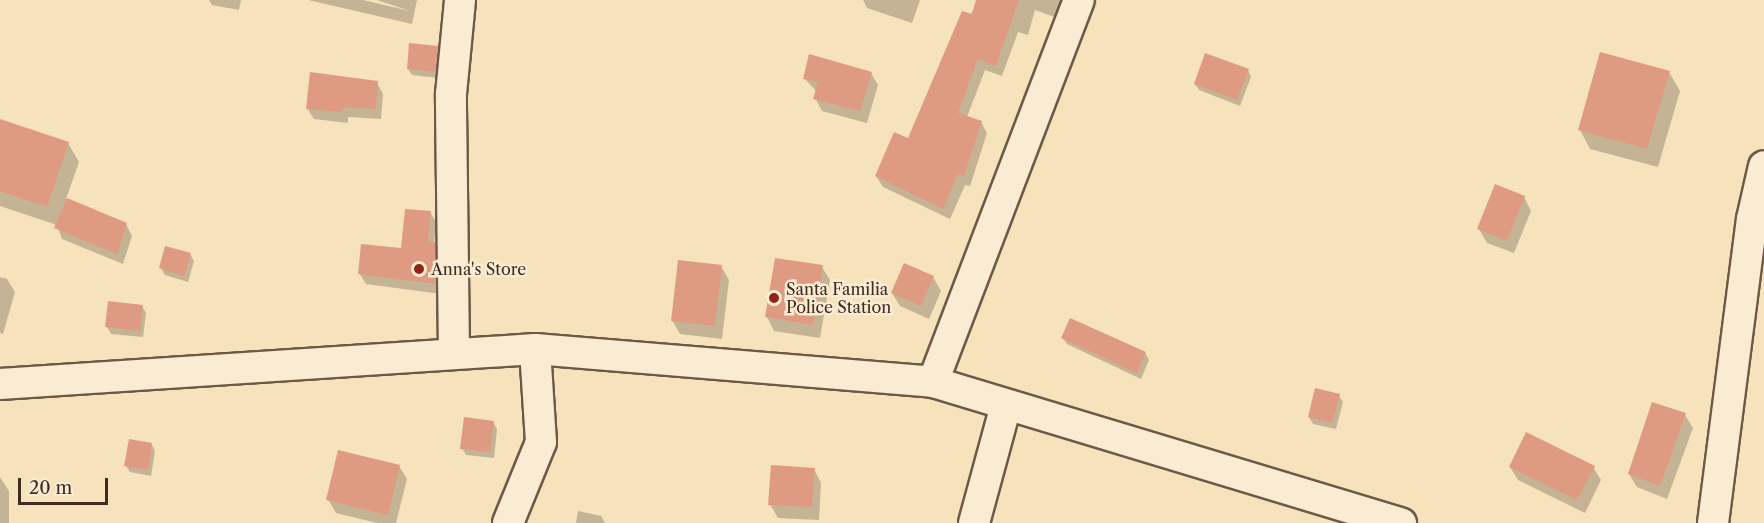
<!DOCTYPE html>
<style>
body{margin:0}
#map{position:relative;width:1764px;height:523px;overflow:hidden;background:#f6e2bb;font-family:"Libre Caslon Text",serif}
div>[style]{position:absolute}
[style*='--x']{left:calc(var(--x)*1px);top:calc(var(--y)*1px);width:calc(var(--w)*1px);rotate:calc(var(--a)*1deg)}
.shadow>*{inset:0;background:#0003}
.building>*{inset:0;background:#df9b81}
.roads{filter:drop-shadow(2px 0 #6e5948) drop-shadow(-2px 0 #6e5948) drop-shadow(0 2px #6e5948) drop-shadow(0 -2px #6e5948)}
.minor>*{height:30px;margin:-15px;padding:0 15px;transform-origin:15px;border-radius:15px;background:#f9ecd3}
.dots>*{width:16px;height:16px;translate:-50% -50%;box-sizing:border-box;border:3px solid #f9ecd3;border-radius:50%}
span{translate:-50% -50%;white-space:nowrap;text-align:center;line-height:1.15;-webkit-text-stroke:5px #f9ecd3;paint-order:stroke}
.poi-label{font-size:16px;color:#402b21}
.left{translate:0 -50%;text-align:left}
.scale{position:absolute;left:18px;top:478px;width:90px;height:27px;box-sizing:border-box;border:3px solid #402b21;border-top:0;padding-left:8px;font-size:18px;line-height:21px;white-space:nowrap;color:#402b21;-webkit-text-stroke:4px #f9ecd3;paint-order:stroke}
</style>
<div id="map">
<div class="shadow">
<div style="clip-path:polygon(209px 0,241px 0,239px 10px,212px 5px)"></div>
<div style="clip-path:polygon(308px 0,363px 0,410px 11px,377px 0,417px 0,412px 24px)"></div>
<div style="clip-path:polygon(863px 0,920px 0,912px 23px,867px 8px)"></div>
<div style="clip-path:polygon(978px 0,1075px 0,1063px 20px,1035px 10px,1028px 35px,1018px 32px,1002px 76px,985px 70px,967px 117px,981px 122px,987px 133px,970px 186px,965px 185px,950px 219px,883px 187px,876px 176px,909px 140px)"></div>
<div style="clip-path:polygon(437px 47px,441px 54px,439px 78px,412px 75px,408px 69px)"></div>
<div style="clip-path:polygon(1248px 70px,1251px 77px,1240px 106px,1199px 90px,1195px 84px)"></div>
<div style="clip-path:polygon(1669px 72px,1680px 91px,1658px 167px,1590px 149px,1580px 130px)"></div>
<div style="clip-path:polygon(871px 73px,878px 85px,867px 123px,822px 111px,815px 98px,817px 92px,804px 78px)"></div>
<div style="clip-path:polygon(377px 83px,383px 94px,381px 119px,348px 117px,348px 123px,314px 119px,307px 108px)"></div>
<div style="clip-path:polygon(0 135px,68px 143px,79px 162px,66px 199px,126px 224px,132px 236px,123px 264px,62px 239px,57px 225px,0 206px)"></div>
<div style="clip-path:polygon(1524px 197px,1531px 211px,1514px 253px,1487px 243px,1479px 229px)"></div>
<div style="clip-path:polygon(430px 212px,436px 222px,434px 243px,441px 254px,441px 294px,366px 284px,360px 274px,402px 249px)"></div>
<div style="clip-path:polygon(190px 254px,194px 261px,188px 282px,165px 275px,161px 268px)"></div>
<div style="clip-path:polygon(721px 266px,729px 280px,722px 339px,680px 334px,672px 320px)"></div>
<div style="clip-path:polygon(822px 267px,830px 280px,820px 338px,774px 331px,767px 317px)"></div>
<div style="clip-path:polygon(0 277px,7px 279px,15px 292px,3px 334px,0 333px)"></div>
<div style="clip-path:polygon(933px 277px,941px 291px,929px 319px,900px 306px,892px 293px)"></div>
<div style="clip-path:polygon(142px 306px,146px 313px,143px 337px,111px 334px,107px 327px)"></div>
<div style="clip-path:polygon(1063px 338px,1145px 353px,1149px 360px,1141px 379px,1067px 344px)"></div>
<div style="clip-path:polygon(1339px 396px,1343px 402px,1336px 429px,1313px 424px,1309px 417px)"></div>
<div style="clip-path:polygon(1653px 404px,1685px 415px,1693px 428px,1667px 499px,1637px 487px,1629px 474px)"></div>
<div style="clip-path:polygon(493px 422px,497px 429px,494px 458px,466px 455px,462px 448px)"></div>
<div style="clip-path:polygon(152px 445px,155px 451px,151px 476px,130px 472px,126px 466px)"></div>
<div style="clip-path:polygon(399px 466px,407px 479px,396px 523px,377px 523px,336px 513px,328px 499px)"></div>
<div style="clip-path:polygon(1510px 467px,1593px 467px,1601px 480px,1585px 513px,1518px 480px)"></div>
<div style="clip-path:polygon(814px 469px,821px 483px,819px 520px,778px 518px,770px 504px)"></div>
<div style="clip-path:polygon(0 477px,9px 491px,9px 523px,0 523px)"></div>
<div style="clip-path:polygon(578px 511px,601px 516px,605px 523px,576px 523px)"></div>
</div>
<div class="building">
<div style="clip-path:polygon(976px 0,1019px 0,996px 66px,978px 59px,958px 113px,982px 121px,964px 176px,958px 174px,943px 209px,875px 176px,894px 132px,908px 138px,962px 11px,972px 14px)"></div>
<div style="clip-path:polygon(409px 43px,438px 46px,436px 72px,407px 69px)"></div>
<div style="clip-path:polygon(1600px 52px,1670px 71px,1647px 149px,1578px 130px)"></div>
<div style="clip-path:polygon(1205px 53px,1249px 69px,1237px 100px,1194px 84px)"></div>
<div style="clip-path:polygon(809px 54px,872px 72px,860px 111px,813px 99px,818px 82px,803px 79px)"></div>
<div style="clip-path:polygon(310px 72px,378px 81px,376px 109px,343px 107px,342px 112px,306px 109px)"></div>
<div style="clip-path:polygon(0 119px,69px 142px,47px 207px,0 191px)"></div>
<div style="clip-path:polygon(1495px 184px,1525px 196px,1507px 241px,1477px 229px)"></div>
<div style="clip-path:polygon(67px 198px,127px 223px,117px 254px,54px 228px)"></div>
<div style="clip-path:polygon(405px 209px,431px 211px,428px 242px,435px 242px,436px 284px,358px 274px,361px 244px,401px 248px)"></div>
<div style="clip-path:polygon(165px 246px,191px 253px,184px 276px,159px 268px)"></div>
<div style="clip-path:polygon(775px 258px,823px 265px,813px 325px,765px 317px)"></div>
<div style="clip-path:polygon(678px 260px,722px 265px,715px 326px,671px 321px)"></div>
<div style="clip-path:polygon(904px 263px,934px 276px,921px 306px,891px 293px)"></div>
<div style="clip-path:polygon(108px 301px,143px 305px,140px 331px,105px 327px)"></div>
<div style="clip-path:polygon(1070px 318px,1146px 352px,1137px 373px,1061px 338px)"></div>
<div style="clip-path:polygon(1315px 388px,1340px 394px,1332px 423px,1308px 417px)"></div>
<div style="clip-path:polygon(1652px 402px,1686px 413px,1660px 486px,1628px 474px)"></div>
<div style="clip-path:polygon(464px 417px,494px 421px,490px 452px,460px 449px)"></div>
<div style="clip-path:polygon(1526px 432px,1595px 466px,1577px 500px,1509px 467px)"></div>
<div style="clip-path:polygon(129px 439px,152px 443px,148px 470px,124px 466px)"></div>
<div style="clip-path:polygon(338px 450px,400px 465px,388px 515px,326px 500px)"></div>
<div style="clip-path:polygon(771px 465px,815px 468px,812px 507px,768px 505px)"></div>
</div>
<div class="roads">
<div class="minor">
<div style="--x:454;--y:352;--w:258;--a:-90.7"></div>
<div style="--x:451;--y:94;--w:94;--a:-84.5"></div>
<div style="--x:933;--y:382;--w:409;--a:-69.1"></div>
<div style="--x:0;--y:384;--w:536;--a:-3.74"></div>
<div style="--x:535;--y:349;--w:399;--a:4.7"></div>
<div style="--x:933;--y:382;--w:489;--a:16.8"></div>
<div style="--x:508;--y:523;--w:87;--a:-67.8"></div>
<div style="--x:541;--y:442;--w:93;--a:-93.7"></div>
<div style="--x:974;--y:523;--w:122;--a:-74.8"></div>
<div style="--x:1713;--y:523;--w:306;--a:-82.7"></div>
<div style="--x:1752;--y:219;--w:54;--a:-77.2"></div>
</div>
</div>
<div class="dots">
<div style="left:419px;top:269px;background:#8f2418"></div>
<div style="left:774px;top:298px;background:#8f2418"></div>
</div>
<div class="poi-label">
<span class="left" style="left:431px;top:269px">Anna's Store</span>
<span class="left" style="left:786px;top:298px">Santa Familia<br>Police Station</span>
</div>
<div class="scale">20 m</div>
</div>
